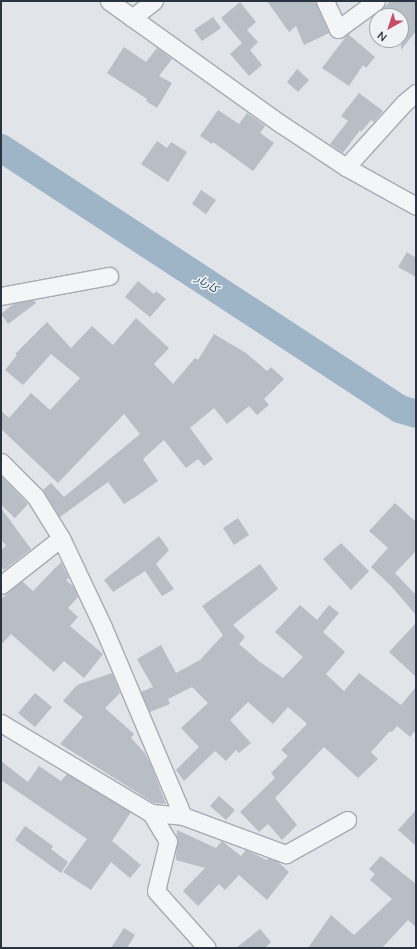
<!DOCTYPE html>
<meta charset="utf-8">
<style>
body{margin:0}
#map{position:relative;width:417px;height:949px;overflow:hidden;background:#e1e4e9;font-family:Mulish,"Noto Sans Arabic",sans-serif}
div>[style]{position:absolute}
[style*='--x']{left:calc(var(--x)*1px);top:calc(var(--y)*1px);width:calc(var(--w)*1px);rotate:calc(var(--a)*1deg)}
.river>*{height:28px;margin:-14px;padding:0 14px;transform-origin:14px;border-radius:14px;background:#9eb4c7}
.building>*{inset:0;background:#b8bec5}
.roads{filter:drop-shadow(1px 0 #a6abb3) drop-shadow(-1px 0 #a6abb3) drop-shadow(0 1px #a6abb3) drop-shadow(0 -1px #a6abb3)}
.street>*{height:17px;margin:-8.5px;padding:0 8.5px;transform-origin:8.5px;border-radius:8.5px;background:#f3f5f7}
span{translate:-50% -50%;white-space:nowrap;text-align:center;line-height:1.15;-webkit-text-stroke:3px #f0f3f6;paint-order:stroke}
.water-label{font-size:12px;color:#365371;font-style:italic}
.frame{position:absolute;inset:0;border:2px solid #2a3340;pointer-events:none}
.north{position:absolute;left:369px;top:8px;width:40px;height:40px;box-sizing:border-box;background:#f0f3f6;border:1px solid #a1a6ad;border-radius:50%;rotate:219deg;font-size:11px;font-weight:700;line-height:16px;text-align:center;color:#2a3340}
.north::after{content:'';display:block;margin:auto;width:14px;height:18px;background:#c74d65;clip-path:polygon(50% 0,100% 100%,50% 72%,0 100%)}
</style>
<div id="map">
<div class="river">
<div style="--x:1;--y:148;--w:477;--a:33.2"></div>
<div style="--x:400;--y:409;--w:17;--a:17"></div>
</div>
<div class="building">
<div style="clip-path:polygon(267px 1px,315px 1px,329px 33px,304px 45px,296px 26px,289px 32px)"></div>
<div style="clip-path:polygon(390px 1px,416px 1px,416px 31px,401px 50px,401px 16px,377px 16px)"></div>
<div style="clip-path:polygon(240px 2px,256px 22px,247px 30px,258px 42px,250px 50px,262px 65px,249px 76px,230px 54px,242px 43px,221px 18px)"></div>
<div style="clip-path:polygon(213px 17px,221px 28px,202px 41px,194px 30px)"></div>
<div style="clip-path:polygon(348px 34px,375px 57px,366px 68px,363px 65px,349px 86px,322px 68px)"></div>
<div style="clip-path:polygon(124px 47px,146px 62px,157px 48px,172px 59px,159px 76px,172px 83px,157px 108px,146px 101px,147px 99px,107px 73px)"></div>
<div style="clip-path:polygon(297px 69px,309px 80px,298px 92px,287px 82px)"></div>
<div style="clip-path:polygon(359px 93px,383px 111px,374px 122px,371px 120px,361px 132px,360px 130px,343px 153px,330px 144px,348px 121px,341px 116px)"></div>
<div style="clip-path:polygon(218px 110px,239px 124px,247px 113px,265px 126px,260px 133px,274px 143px,253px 171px,213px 142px,212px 144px,200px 136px)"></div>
<div style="clip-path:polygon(157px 141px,167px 148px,171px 142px,187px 152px,168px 182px,141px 164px)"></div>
<div style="clip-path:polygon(201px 190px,216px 200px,206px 214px,192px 204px)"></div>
<div style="clip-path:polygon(407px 252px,416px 258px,416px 277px,398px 267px)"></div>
<div style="clip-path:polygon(138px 281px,154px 294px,156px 291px,166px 299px,150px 317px,125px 297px)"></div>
<div style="clip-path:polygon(34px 300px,36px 303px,8px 324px,1px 314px,13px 304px)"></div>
<div style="clip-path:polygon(136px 318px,169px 348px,154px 364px,173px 384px,195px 358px,198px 360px,214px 334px,246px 353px,267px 371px,271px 367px,284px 379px,264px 399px,269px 405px,257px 415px,249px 406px,227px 424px,214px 408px,190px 428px,213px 459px,204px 466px,198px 459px,186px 468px,164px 440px,143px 459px,158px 481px,138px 495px,124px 504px,108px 482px,60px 517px,43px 490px,51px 483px,64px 497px,140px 434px,124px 414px,58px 483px,1px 429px,1px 411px,9px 418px,31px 393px,50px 410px,80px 378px,51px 354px,23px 385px,5px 370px,17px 355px,15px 354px,47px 322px,71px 348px,92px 326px,113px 345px)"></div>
<div style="clip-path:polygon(1px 476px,28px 504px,15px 518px,1px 505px)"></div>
<div style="clip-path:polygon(395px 503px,416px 522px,416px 551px,395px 573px,416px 595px,416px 615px,391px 586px,371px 567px,388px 548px,369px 531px)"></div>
<div style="clip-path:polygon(1px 508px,31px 549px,4px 570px,1px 566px,1px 550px,6px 546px,1px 539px)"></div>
<div style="clip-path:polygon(238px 518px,249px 535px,234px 545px,223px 528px)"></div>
<div style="clip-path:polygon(159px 536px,169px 550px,156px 564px,174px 589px,162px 596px,145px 571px,113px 592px,104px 580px)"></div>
<div style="clip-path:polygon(341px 543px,369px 571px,351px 590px,323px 559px)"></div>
<div style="clip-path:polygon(61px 562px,69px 578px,66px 580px,73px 586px,78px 597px,68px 608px,78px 617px,70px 626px,103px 654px,84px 678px,64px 661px,54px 672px,11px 634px,1px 645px,1px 599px,22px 581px,33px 591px)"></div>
<div style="clip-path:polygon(260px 564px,278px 589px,233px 625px,245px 637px,239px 644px,260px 662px,283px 678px,303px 657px,275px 632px,300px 605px,317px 620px,329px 605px,339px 613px,323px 632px,345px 652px,326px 674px,344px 691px,359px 673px,401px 705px,416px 687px,416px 730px,410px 737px,397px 726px,392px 732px,390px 731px,371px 752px,378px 759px,358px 778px,324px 747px,275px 798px,297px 825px,282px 840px,268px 824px,259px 832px,240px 812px,275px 778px,271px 773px,288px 756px,281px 750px,307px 724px,288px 707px,273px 724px,248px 702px,230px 720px,251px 743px,239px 753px,236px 750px,226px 761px,215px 751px,184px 781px,176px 770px,199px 747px,181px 728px,208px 703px,192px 687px,168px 699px,170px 704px,150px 712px,141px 692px,153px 687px,137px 659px,161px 645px,176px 673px,200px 660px,223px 635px,202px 606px)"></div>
<div style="clip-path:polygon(416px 623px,416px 677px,389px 652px)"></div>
<div style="clip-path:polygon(112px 673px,120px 693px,105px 708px,134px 734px,131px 738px,144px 752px,151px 765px,166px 804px,154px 803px,60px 744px,83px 717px,63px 701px,77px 685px)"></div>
<div style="clip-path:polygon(35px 693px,52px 707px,35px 727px,18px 713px)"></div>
<div style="clip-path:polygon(1px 761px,28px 782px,39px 766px,61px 781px,67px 774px,131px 812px,112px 841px,141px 865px,130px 878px,111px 862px,91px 890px,63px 872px,87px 839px,1px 780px)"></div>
<div style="clip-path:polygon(219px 796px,235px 810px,226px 820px,210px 806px)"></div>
<div style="clip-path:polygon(416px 810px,416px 846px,398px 830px)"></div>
<div style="clip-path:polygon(25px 826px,53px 846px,51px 849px,68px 862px,61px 873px,15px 840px)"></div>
<div style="clip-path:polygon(177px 830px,216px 848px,222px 841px,241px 856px,246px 850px,267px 860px,269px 858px,277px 861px,289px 872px,267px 900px,239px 875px,225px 890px,219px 884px,198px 906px,183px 891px,205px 868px,176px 860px)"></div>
<div style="clip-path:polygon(381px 856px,416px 884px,416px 927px,408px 920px,382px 948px,308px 948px,331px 915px,354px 935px,392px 899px,370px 880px,375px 874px,369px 869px)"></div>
<div style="clip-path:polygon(124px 928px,135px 935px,127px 948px,111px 948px)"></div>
<div style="clip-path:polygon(260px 929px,271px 942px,265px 948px,236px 948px)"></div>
</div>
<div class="roads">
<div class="street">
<div style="--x:109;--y:1;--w:211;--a:35.6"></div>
<div style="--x:281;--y:124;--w:78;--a:33.5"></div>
<div style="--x:346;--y:167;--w:80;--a:29.1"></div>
<div style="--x:325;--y:1;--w:31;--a:65"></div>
<div style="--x:338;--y:29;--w:47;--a:-36.4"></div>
<div style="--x:132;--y:18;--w:28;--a:-38"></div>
<div style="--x:346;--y:167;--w:86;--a:-47.8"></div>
<div style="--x:404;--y:103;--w:16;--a:-40"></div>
<div style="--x:1;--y:296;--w:110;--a:-10.5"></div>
<div style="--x:1;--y:462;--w:48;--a:45"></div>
<div style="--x:35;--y:496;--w:49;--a:58.2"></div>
<div style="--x:61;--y:538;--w:98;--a:64.7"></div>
<div style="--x:103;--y:627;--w:205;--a:67.1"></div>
<div style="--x:1;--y:585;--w:76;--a:-38.1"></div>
<div style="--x:1;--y:723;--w:175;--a:31"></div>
<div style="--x:151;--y:813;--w:32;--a:5"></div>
<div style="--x:183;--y:816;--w:110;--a:20.3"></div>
<div style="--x:286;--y:854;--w:70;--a:-29.1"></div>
<div style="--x:151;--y:813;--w:33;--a:59"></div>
<div style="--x:168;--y:841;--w:51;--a:103.5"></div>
<div style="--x:156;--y:891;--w:76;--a:48.2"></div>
</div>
</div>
<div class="water-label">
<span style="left:207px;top:283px;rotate:33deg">کاربار</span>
</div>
<div class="frame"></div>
<div class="north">N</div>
</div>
